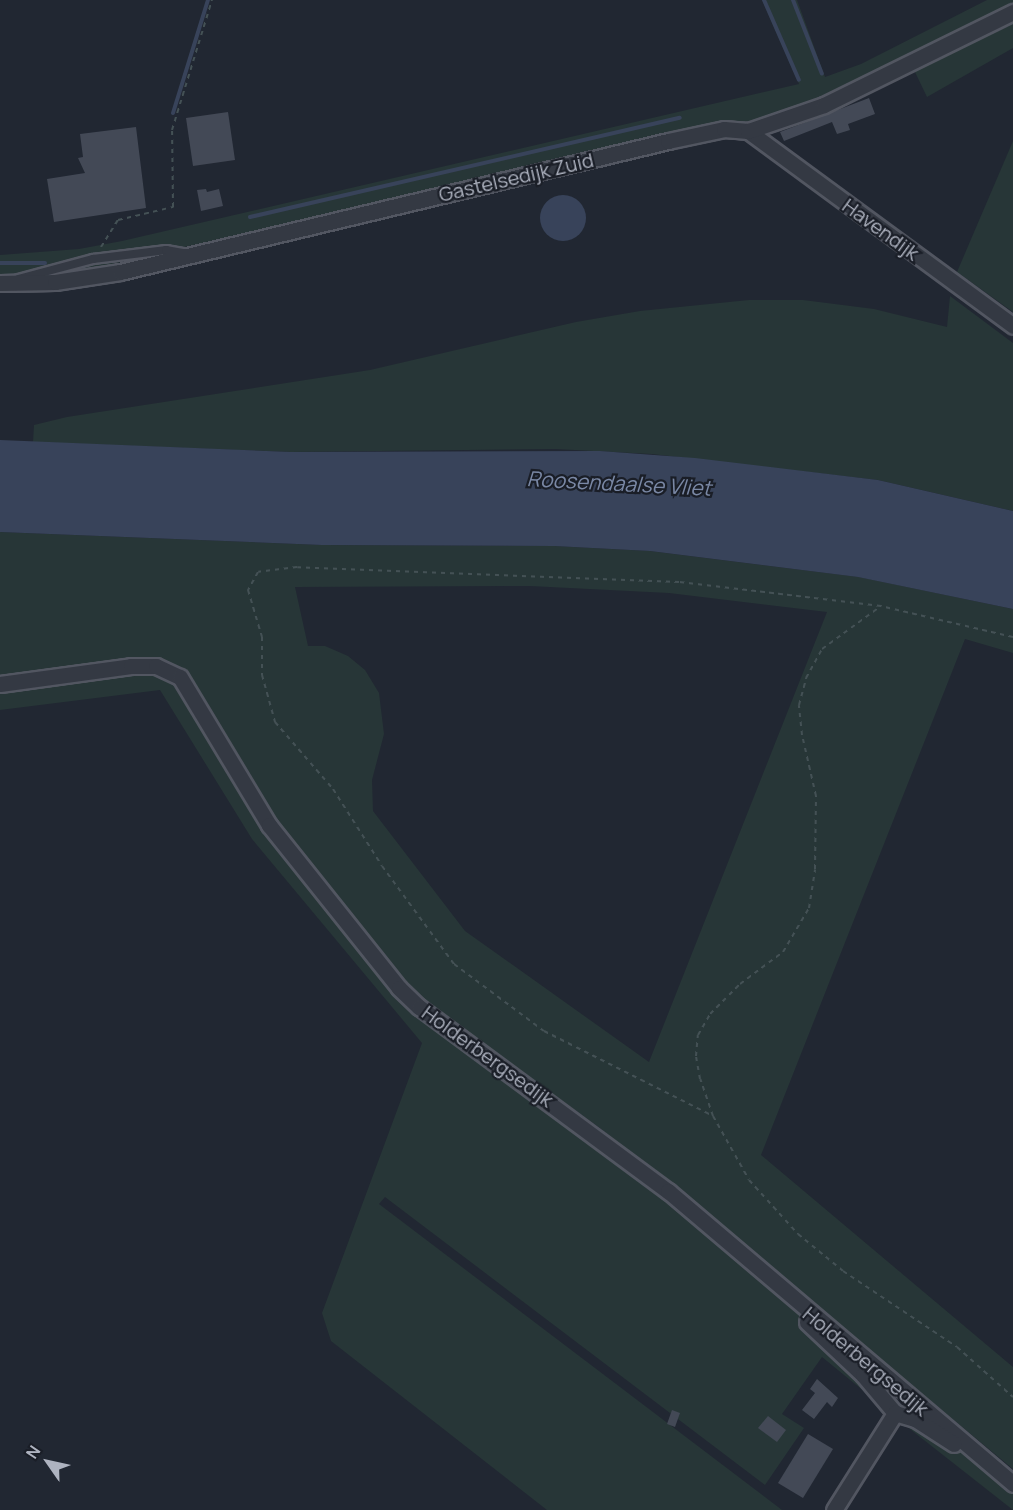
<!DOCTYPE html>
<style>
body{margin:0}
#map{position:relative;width:1013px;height:1510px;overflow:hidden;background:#212732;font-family:Manrope,sans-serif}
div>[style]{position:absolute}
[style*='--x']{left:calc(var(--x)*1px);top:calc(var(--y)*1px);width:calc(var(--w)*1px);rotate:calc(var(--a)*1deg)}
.green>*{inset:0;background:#273637}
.water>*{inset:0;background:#38435a}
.round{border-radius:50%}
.stream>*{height:4px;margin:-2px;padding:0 2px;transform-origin:2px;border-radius:2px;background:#38435a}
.building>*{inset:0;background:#434956}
.path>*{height:2px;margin-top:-1px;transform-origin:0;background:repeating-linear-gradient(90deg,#445155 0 4.5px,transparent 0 9px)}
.roads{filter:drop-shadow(2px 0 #525661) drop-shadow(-2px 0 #525661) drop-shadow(0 2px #525661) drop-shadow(0 -2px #525661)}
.lane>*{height:8px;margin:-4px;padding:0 4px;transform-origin:4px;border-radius:4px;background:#343943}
.street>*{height:15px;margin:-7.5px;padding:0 7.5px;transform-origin:7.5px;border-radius:7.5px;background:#343943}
span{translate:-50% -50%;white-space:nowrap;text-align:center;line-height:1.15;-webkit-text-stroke:4.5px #1a1e27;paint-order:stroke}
.street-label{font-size:20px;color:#aeb3c0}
.water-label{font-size:21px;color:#7a88a5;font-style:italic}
.north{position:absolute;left:18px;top:1432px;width:60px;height:60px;-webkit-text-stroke:4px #1a1e27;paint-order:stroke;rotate:304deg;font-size:16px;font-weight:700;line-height:24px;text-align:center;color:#aeb3c0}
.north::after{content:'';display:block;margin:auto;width:21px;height:27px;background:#aeb3c0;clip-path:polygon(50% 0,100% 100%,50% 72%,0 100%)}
</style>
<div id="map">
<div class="green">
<div style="clip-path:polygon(762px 0,797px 0,825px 77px,861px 64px,987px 0,1013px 0,1013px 6px,872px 80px,766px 119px,683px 130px,83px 271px,0 277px,0 255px,79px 249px,122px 241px,799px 84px)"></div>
<div style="clip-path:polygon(1013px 24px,1013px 48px,927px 97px,914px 70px)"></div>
<div style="clip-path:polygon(1013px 141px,1013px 312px,957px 272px)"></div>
<div style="clip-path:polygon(950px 296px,1013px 343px,1013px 511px,878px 480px,652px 454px,555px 449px,291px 452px,33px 442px,34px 425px,67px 417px,370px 370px,576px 322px,640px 311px,749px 300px,803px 300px,874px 309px,947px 327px)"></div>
<div style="clip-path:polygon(evenodd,0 532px,322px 545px,554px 546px,650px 551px,859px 577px,1013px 609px,1013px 653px,965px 639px,761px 1155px,1013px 1367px,1013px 1469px,600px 1128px,414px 994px,272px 816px,232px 754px,199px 689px,178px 666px,145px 658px,0 677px,0 532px,530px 586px,669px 593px,827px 612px,649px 1062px,465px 931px,373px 811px,372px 780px,384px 734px,379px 693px,365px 670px,348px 656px,325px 646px,308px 646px,295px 587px,530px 586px)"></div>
<div style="clip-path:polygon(166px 670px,384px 975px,538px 1093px,776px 1287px,882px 1406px,822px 1357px,782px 1414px,804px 1428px,765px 1485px,385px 1197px,379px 1204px,782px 1510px,547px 1510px,331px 1341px,322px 1313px,422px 1043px,252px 839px,160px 690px,0 710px,0 686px)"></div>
<div style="clip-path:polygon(906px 1421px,969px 1454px,1013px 1484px,1013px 1510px,901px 1422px)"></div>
</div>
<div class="water">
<div class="round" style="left:540px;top:195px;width:46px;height:46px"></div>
<div style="clip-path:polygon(0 440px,291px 452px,600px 451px,695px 458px,878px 480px,1013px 511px,1013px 609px,858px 577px,650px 551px,554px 546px,322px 545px,0 532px)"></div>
</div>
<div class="stream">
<div style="--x:764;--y:0;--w:87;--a:66.4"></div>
<div style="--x:793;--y:0;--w:79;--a:68.6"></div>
<div style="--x:173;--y:113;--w:118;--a:-72.8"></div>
<div style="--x:250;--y:217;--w:441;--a:-13"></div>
<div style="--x:0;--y:263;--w:45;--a:0"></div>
</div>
<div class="building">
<div style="clip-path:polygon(869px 98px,875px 114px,848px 124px,850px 130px,837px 134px,832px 122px,784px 141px,780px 132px)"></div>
<div style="clip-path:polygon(228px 112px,235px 160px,193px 166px,186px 118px)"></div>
<div style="clip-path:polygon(136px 127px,146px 208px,54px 222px,47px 179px,85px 173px,78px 158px,83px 157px,80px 134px)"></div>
<div style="clip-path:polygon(206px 189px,207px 192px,219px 189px,223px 206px,201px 211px,197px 190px)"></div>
<div style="clip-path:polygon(817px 1379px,838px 1398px,832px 1407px,827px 1402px,814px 1419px,802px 1410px,815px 1393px,810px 1389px)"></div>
<div style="clip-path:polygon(672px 1410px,680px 1413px,675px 1427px,667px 1424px)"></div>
<div style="clip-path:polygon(768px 1416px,786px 1430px,777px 1442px,758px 1428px)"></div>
<div style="clip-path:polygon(808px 1434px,833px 1449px,803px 1498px,778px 1483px)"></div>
</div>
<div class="path">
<div style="--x:101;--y:247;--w:32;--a:-58"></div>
<div style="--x:118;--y:220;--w:57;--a:-13.3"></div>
<div style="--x:173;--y:207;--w:77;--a:-90.7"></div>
<div style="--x:172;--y:130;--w:136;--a:-72.9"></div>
<div style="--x:1013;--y:637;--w:136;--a:-166.8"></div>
<div style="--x:881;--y:606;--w:203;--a:-173.2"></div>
<div style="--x:679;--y:582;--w:382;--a:-177.8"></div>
<div style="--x:297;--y:567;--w:39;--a:173"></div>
<div style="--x:258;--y:572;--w:21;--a:119"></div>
<div style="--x:248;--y:590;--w:49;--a:73.4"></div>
<div style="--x:262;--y:637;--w:38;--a:90"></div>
<div style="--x:262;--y:675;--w:49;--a:74.5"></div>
<div style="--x:275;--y:722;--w:89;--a:49.1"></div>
<div style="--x:333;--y:789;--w:91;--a:57.5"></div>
<div style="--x:382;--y:866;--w:122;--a:53.7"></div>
<div style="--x:454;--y:964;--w:112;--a:36.7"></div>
<div style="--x:544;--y:1031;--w:189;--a:26.7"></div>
<div style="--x:713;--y:1116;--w:73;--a:60.6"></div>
<div style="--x:749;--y:1180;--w:73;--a:47.8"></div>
<div style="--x:798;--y:1234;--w:58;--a:39.4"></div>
<div style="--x:843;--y:1271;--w:137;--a:33.7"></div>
<div style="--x:957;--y:1347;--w:75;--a:41.8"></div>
<div style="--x:713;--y:1116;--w:39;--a:-109"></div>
<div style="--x:700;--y:1079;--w:23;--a:-100"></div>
<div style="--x:696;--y:1056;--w:21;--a:-85"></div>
<div style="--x:698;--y:1035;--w:24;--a:-60"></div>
<div style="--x:710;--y:1014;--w:42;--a:-45"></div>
<div style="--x:740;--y:984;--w:54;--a:-36.7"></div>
<div style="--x:783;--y:952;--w:51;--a:-59.4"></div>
<div style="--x:809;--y:908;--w:39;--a:-81"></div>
<div style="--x:815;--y:869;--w:73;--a:-89.2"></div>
<div style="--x:816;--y:796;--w:63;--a:-102.9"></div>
<div style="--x:802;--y:735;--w:30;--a:-96"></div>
<div style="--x:799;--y:705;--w:28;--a:-75"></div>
<div style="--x:806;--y:678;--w:33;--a:-61"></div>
<div style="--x:822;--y:649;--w:73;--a:-36.1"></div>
</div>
<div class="roads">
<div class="lane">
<div style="--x:18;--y:279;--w:78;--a:-14.9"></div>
<div style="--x:93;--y:259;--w:74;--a:-7"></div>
<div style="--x:166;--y:250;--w:17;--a:10"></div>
</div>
<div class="street">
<div style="--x:748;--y:131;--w:329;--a:36.3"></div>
<div style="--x:0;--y:283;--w:55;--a:-1"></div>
<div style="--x:55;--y:282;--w:66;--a:-8.7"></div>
<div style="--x:120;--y:272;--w:563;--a:-13.44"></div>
<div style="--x:668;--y:141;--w:57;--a:-12.1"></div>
<div style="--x:724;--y:129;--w:24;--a:5"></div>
<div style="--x:748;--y:131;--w:80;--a:-18.9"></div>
<div style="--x:824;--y:105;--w:211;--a:-26.2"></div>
<div style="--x:0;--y:684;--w:132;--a:-7.8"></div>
<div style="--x:131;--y:666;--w:25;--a:0"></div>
<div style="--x:156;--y:666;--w:26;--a:25"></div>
<div style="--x:180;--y:677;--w:173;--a:59"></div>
<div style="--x:269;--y:825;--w:208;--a:51.4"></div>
<div style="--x:399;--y:988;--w:28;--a:44"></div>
<div style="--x:419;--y:1007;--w:310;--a:36.5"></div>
<div style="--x:668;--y:1191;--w:453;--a:40.3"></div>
<div style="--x:807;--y:1322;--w:77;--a:43.4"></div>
<div style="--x:863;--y:1375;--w:50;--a:49.9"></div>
<div style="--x:895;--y:1413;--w:21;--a:17"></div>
<div style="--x:915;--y:1419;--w:46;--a:32.7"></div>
<div style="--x:834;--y:1510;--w:115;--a:-57.8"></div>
</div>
</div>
<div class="street-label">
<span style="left:516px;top:177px;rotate:-13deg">Gastelsedijk Zuid</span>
<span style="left:881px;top:229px;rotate:36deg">Havendijk</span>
<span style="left:488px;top:1056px;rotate:36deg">Holderbergsedijk</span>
<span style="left:866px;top:1361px;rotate:40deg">Holderbergsedijk</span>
</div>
<div class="water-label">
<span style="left:619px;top:483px;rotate:3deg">Roosendaalse Vliet</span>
</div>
<div class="north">N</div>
</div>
